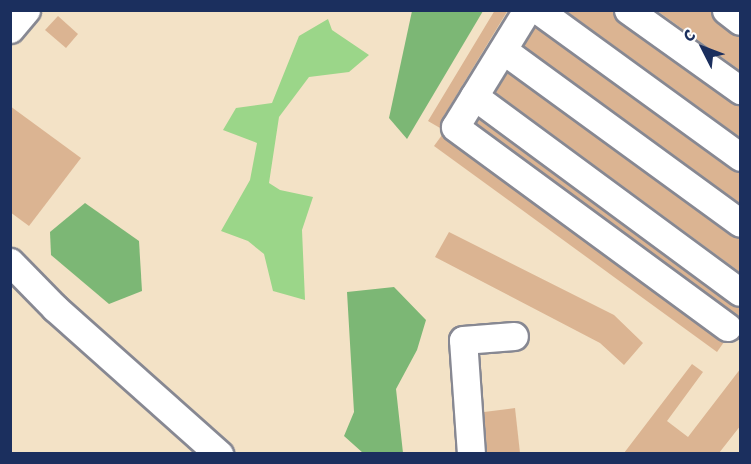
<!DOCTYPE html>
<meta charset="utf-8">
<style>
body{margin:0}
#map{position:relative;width:751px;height:464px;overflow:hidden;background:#f3e2c6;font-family:"Shantell Sans",sans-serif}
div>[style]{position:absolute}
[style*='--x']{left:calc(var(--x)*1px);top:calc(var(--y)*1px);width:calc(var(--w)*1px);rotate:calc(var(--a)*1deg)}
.green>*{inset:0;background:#9bd689}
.forest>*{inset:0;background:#7cb775}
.building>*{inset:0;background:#dbb492}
.roads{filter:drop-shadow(2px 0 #878892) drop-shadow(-2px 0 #878892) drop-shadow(0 2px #878892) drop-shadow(0 -2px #878892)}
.minor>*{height:27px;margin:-13.5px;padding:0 13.5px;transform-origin:13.5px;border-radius:13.5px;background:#fff}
span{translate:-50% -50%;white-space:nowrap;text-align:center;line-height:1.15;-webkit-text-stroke:5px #fff;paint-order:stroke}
.frame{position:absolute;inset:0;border:12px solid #1b2f5e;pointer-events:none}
.north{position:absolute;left:673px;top:18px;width:60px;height:60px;-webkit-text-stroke:4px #fff;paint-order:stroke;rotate:312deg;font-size:16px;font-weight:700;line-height:24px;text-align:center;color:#1b2f5e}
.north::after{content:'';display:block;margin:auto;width:21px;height:27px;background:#1b2f5e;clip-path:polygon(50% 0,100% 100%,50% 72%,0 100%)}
</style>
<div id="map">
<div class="green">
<div style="clip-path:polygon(328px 19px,332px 30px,369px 55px,349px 72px,309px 77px,279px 117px,269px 183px,280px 190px,313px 197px,302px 230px,305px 300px,273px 291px,264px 254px,248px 241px,221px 231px,250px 180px,257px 143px,223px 130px,236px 108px,272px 103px,299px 36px)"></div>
</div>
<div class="forest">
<div style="clip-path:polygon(412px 11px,483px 11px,407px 139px,389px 118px)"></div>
<div style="clip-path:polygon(85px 203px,139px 241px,142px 291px,109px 304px,51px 255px,50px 232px)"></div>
<div style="clip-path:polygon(394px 287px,426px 320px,417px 350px,396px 389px,403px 453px,363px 453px,344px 436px,354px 412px,347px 292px)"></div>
</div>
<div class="building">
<div style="clip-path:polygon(495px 10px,508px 10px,442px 119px,440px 128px,428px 121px)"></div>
<div style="clip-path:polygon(565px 10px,613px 10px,619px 23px,731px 103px,741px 105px,741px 138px)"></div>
<div style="clip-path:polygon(656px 10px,711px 10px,716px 22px,741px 36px,741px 71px)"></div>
<div style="clip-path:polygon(58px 16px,78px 34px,66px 48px,45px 30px)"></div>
<div style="clip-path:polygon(535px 27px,731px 170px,741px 172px,741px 204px,524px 46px)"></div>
<div style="clip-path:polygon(507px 72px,731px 236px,741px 238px,741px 273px,495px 92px)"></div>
<div style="clip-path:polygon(10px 106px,81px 158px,29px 226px,10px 212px)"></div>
<div style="clip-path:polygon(478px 119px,731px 305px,741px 307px,740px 319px,476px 123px)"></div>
<div style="clip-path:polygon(442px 135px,724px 342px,717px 352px,434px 146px)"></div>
<div style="clip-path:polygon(449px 232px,614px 315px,643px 343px,624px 365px,600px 343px,435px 257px)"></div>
<div style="clip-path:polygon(692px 364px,703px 372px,667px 421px,688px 437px,741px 368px,741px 425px,719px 453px,624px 453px)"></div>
<div style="clip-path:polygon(515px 408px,520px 453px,487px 453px,484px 412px)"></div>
</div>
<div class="roads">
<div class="minor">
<div style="--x:527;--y:10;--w:137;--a:121.6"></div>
<div style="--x:455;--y:127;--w:338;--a:36.3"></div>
<div style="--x:538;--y:10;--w:250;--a:36"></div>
<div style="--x:628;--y:10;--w:138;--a:35.5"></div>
<div style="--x:726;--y:10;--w:18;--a:38"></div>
<div style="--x:10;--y:29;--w:25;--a:-50"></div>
<div style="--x:503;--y:50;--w:293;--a:36.1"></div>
<div style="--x:474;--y:96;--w:330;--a:36.4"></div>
<div style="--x:10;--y:262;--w:64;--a:45.6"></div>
<div style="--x:55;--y:308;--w:220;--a:41.7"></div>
<div style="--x:471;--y:454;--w:114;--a:-94"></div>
<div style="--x:463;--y:340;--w:51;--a:-4.5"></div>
</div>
</div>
<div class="frame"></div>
<div class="north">С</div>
</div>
